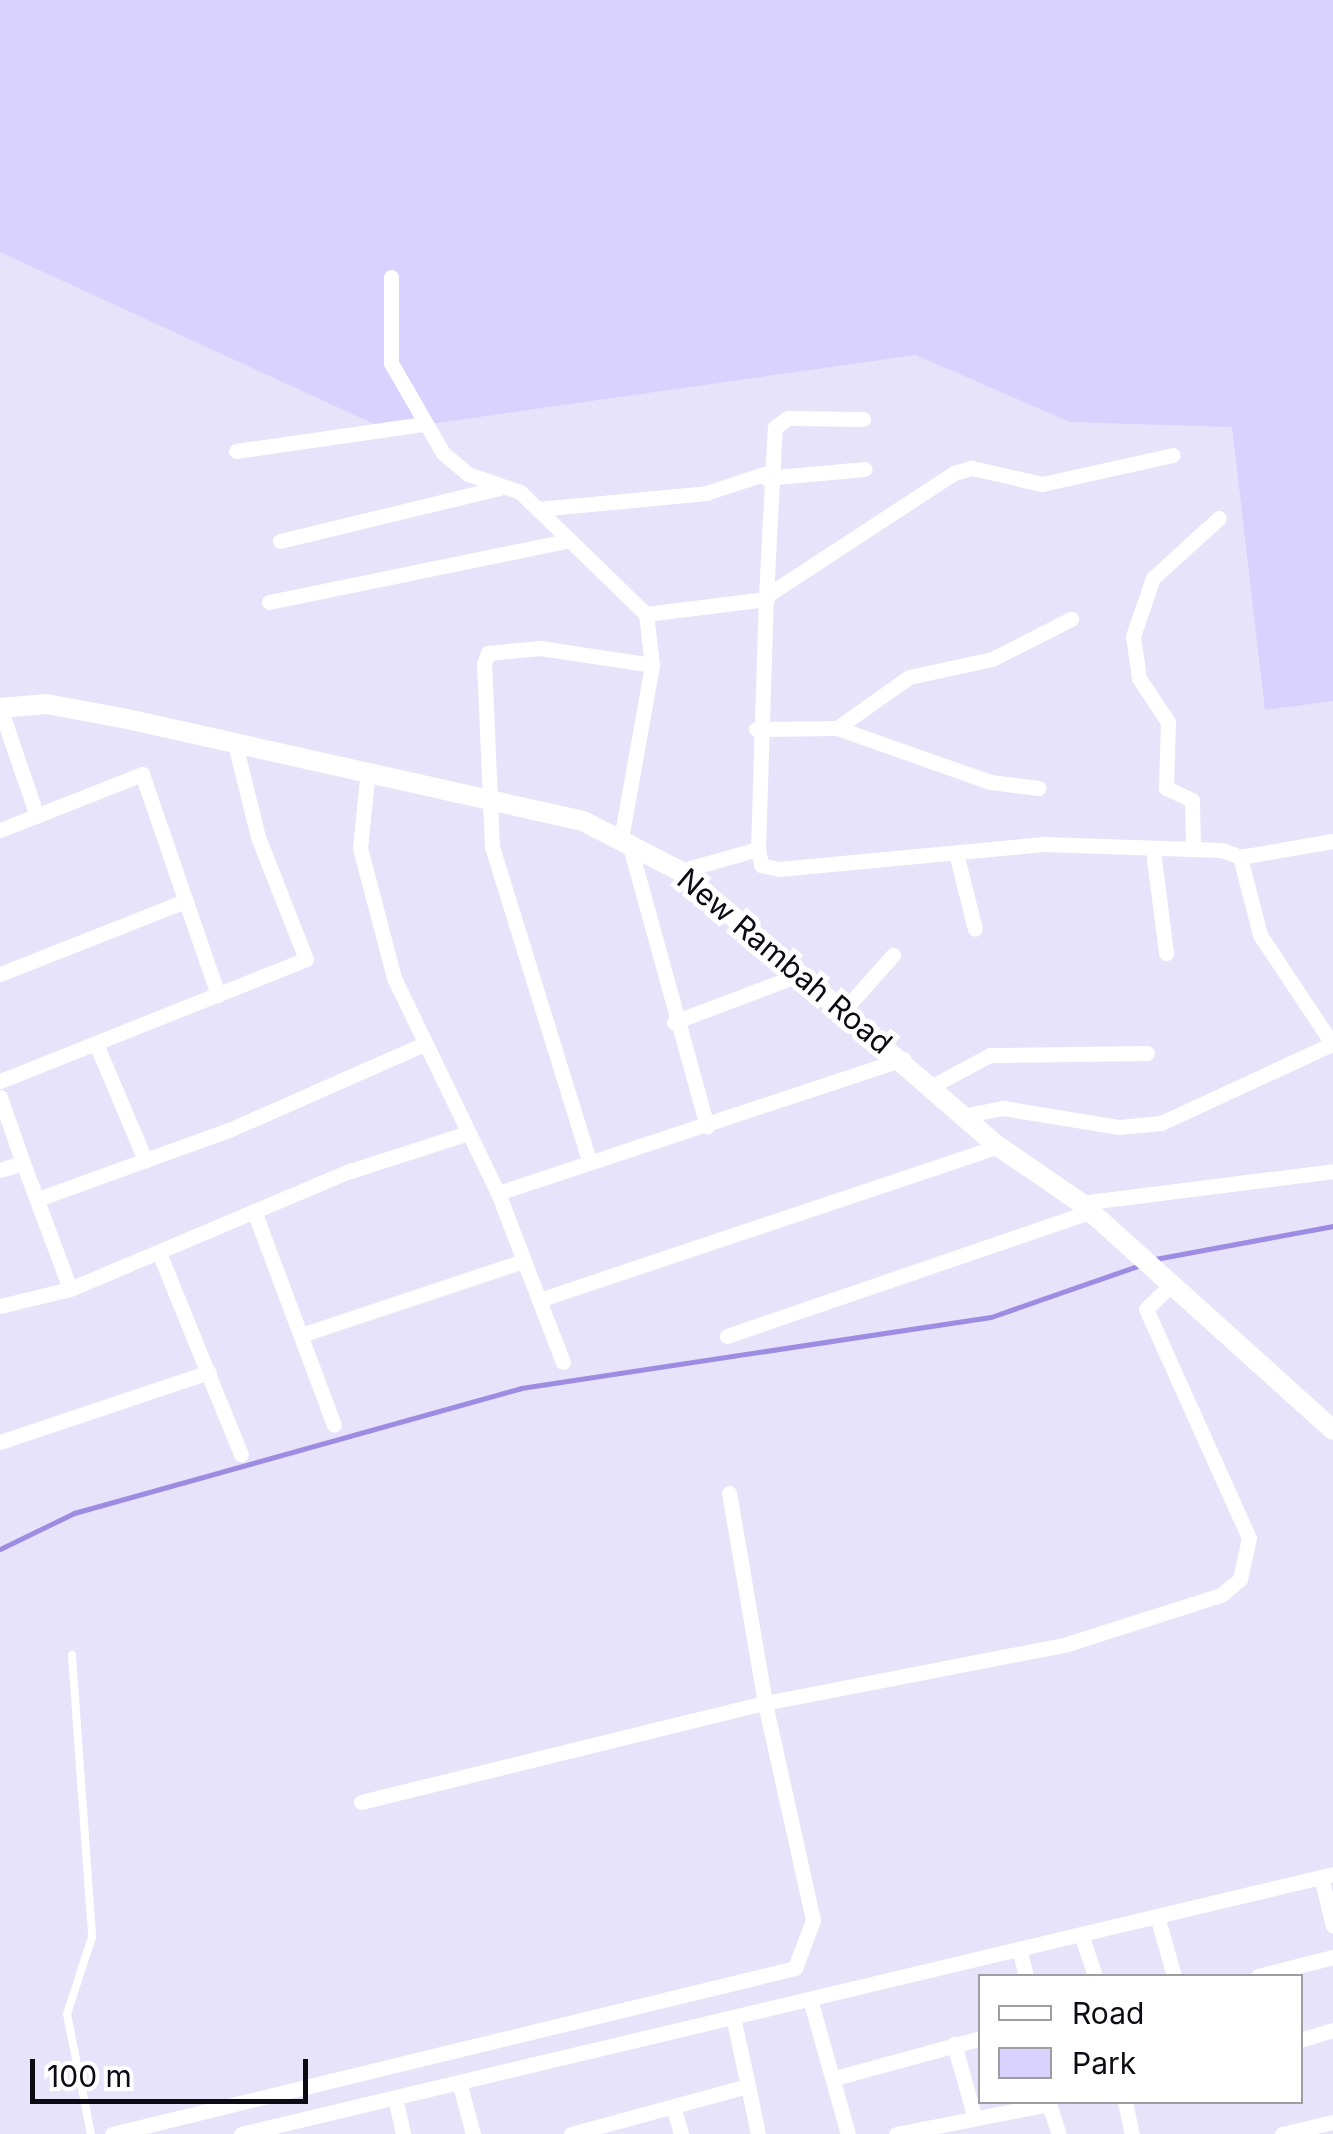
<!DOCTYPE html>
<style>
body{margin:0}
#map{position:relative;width:1333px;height:2134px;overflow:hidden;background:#e6e3fb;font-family:Inter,sans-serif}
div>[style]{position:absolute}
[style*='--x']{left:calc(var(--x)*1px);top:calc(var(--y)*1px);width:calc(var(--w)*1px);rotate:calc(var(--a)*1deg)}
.green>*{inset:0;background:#d9d2fe}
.stream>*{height:5px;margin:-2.5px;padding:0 2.5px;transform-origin:2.5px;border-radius:2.5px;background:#9e8ce3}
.service>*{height:8px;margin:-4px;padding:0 4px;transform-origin:4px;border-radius:4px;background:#fff}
.minor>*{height:15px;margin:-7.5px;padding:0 7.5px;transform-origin:7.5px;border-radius:7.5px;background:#fff}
.tertiary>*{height:20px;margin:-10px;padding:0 10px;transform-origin:10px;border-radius:10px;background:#fff}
span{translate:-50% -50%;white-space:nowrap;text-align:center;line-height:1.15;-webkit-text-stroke:10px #fff;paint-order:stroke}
.street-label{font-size:30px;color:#0c0a13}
.legend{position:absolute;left:978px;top:1974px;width:325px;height:130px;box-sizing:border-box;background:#fff;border:2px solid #9e9da1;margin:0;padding:12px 18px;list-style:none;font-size:30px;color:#0c0a13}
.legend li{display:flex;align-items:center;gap:20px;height:50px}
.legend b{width:50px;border:2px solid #9e9da1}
.scale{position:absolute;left:30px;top:2059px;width:278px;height:45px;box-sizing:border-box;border:5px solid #0c0a13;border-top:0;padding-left:12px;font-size:30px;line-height:35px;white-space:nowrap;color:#0c0a13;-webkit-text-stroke:8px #fff;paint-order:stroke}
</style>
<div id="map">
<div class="green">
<div style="clip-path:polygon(0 0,1333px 0,1333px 701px,1265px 710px,1232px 427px,1070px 422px,916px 355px,387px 430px,0 252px)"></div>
</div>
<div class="stream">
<div style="--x:1155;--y:1259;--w:181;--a:-10.5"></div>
<div style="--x:0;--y:1549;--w:82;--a:-25.9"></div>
<div style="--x:74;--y:1513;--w:464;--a:-15.6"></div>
<div style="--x:521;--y:1388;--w:475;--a:-8.6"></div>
<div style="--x:991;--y:1317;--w:158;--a:-19.2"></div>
</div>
<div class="service">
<div style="--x:72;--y:1655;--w:283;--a:85.9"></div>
<div style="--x:92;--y:1937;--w:81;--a:108"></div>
<div style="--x:67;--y:2014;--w:122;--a:78.7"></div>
</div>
<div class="minor">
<div style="--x:391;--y:277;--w:86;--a:90"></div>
<div style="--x:391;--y:363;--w:104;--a:60"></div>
<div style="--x:443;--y:453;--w:33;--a:40"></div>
<div style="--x:468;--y:474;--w:55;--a:19.1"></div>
<div style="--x:520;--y:492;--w:175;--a:44.1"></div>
<div style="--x:646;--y:614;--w:51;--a:83.3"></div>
<div style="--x:652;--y:665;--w:177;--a:100.1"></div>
<div style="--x:236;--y:451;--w:190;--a:-8.2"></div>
<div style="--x:766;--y:478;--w:99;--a:-5.2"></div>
<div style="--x:538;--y:509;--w:169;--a:-5.4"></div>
<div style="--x:706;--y:493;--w:64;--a:-18.2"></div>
<div style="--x:280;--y:541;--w:225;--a:-13.6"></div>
<div style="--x:766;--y:596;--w:169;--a:-87"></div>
<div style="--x:775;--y:427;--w:16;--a:-35"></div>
<div style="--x:788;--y:418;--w:75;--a:0.8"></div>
<div style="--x:269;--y:602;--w:307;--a:-11.6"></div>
<div style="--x:646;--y:614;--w:122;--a:-7.1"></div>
<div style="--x:0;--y:708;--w:114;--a:71.1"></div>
<div style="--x:837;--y:728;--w:88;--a:-35.3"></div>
<div style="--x:909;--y:677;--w:85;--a:-12.2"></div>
<div style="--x:992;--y:659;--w:89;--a:-26.9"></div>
<div style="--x:756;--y:729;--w:81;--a:-0.7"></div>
<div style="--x:837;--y:728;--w:162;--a:19.4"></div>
<div style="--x:990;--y:782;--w:49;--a:7"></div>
<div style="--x:367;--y:779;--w:69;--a:95.8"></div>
<div style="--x:360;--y:848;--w:134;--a:75.3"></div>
<div style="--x:394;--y:978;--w:239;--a:64.2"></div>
<div style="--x:498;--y:1193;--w:427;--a:-18.3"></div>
<div style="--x:0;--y:830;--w:153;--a:-21.5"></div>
<div style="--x:142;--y:774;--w:234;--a:71"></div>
<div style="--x:629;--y:843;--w:294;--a:74.6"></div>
<div style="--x:1193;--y:847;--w:47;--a:-91.2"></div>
<div style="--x:1192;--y:800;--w:29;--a:-155"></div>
<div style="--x:1166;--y:788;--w:66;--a:-88.3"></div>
<div style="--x:1168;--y:722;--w:53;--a:-123.4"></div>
<div style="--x:1139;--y:678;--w:42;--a:-98.1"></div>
<div style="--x:1133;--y:636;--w:61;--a:-71"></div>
<div style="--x:1153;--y:578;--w:89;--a:-42.3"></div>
<div style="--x:758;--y:849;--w:16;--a:79"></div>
<div style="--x:761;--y:865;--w:18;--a:13"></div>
<div style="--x:779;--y:869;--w:266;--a:-5.4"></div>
<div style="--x:1044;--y:844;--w:178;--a:1.9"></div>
<div style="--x:1222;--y:850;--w:19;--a:21"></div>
<div style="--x:1240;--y:857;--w:81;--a:75.6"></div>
<div style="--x:1260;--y:935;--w:132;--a:56.4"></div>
<div style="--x:1153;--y:851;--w:103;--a:82.7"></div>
<div style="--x:956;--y:853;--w:78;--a:76"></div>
<div style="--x:1240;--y:857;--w:94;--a:-9.8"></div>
<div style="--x:680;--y:871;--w:81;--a:-15.8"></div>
<div style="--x:758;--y:849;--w:253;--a:-88.2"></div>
<div style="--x:766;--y:596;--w:225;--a:-33.2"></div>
<div style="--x:954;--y:473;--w:19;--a:-16"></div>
<div style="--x:972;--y:468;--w:72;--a:12.9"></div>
<div style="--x:1042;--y:484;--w:134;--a:-12.5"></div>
<div style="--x:0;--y:974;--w:199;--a:-21.5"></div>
<div style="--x:844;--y:1010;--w:74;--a:-48.3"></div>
<div style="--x:674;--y:1022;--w:136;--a:-20.7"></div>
<div style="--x:97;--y:1046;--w:121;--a:67.1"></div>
<div style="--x:0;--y:1081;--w:329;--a:-21.7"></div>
<div style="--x:306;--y:959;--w:131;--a:-111.5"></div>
<div style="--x:258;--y:837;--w:96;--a:-103.9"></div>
<div style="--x:934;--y:1085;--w:64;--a:-28.2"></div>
<div style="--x:990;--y:1055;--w:157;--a:-0.7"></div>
<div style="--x:0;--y:1097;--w:70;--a:70.8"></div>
<div style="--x:972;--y:1114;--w:32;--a:-11"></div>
<div style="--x:1003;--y:1108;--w:118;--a:9.3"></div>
<div style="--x:1119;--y:1127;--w:42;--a:-5.4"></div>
<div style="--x:1161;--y:1123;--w:188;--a:-24.8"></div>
<div style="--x:588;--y:1157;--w:325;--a:-107.2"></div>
<div style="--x:492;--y:846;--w:182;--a:-92.5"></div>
<div style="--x:484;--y:664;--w:12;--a:-70"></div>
<div style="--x:488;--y:653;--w:52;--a:-5.5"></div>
<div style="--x:540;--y:648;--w:113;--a:8.6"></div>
<div style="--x:0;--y:1170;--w:24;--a:-17"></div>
<div style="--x:23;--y:1163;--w:134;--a:69.5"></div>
<div style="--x:70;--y:1289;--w:304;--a:-22.9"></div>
<div style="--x:350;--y:1171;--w:121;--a:-17.8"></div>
<div style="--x:498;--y:1193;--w:181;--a:69"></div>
<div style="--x:38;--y:1199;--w:203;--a:-19.9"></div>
<div style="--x:229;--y:1130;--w:213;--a:-23.8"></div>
<div style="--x:1081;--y:1203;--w:254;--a:-7.2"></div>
<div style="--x:254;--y:1211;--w:228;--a:69.5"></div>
<div style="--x:160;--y:1255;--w:215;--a:67.9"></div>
<div style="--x:539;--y:1300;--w:484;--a:-18.5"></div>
<div style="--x:0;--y:1306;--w:72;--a:-13.7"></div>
<div style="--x:301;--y:1335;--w:235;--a:-18.4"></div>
<div style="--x:727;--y:1336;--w:384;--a:-18.9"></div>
<div style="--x:0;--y:1442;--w:220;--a:-18.5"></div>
<div style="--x:361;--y:1802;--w:416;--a:-13.8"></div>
<div style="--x:765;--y:1703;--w:213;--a:-99.7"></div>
<div style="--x:1321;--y:1877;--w:50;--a:76.2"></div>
<div style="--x:1157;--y:1916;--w:62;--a:74.2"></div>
<div style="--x:1081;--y:1934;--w:44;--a:71.6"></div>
<div style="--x:1019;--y:1949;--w:28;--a:75"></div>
<div style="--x:1258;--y:1976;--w:77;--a:-14.2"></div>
<div style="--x:810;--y:1999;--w:140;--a:74.3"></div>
<div style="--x:733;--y:2017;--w:71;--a:77.7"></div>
<div style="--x:1300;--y:2040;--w:34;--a:-17"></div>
<div style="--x:954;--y:2044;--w:74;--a:74.3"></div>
<div style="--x:835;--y:2078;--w:151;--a:-15.3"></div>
<div style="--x:459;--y:2082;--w:54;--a:74.9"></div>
<div style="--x:395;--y:2098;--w:37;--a:77"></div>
<div style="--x:1125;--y:2102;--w:33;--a:78"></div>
<div style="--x:673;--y:2107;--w:28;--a:73"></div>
<div style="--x:112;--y:2134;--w:703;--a:-13.66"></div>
<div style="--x:795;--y:1968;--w:51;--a:-69.4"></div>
<div style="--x:813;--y:1920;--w:222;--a:-102.5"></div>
<div style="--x:765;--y:1703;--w:305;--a:-11"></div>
<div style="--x:1064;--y:1645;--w:165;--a:-17.7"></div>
<div style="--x:1221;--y:1595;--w:25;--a:-40"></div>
<div style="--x:1240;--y:1579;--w:42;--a:-77.6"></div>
<div style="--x:1249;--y:1538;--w:251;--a:-114.2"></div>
<div style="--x:1146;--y:1309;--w:30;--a:-44"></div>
<div style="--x:241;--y:2134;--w:1123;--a:-13.39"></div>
<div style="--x:571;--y:2134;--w:183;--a:-15.2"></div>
<div style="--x:748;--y:2086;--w:49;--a:78.2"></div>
<div style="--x:896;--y:2134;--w:156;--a:-11.1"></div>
<div style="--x:1049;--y:2104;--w:32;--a:72"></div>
<div style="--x:1282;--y:2134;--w:52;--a:-13.2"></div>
</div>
<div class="tertiary">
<div style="--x:0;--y:708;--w:46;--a:-5"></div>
<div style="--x:46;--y:704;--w:82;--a:10.5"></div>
<div style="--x:127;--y:719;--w:467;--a:12.6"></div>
<div style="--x:583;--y:821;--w:109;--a:27.3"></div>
<div style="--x:680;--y:871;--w:420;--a:40.9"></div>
<div style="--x:998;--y:1146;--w:101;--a:34.5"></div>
<div style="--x:1081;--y:1203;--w:339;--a:42"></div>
</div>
<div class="street-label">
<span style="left:785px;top:961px;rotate:40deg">New Rambah Road</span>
</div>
<ul class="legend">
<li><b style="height:12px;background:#fff"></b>Road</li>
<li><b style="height:28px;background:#d9d2fe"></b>Park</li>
</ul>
<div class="scale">100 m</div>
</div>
